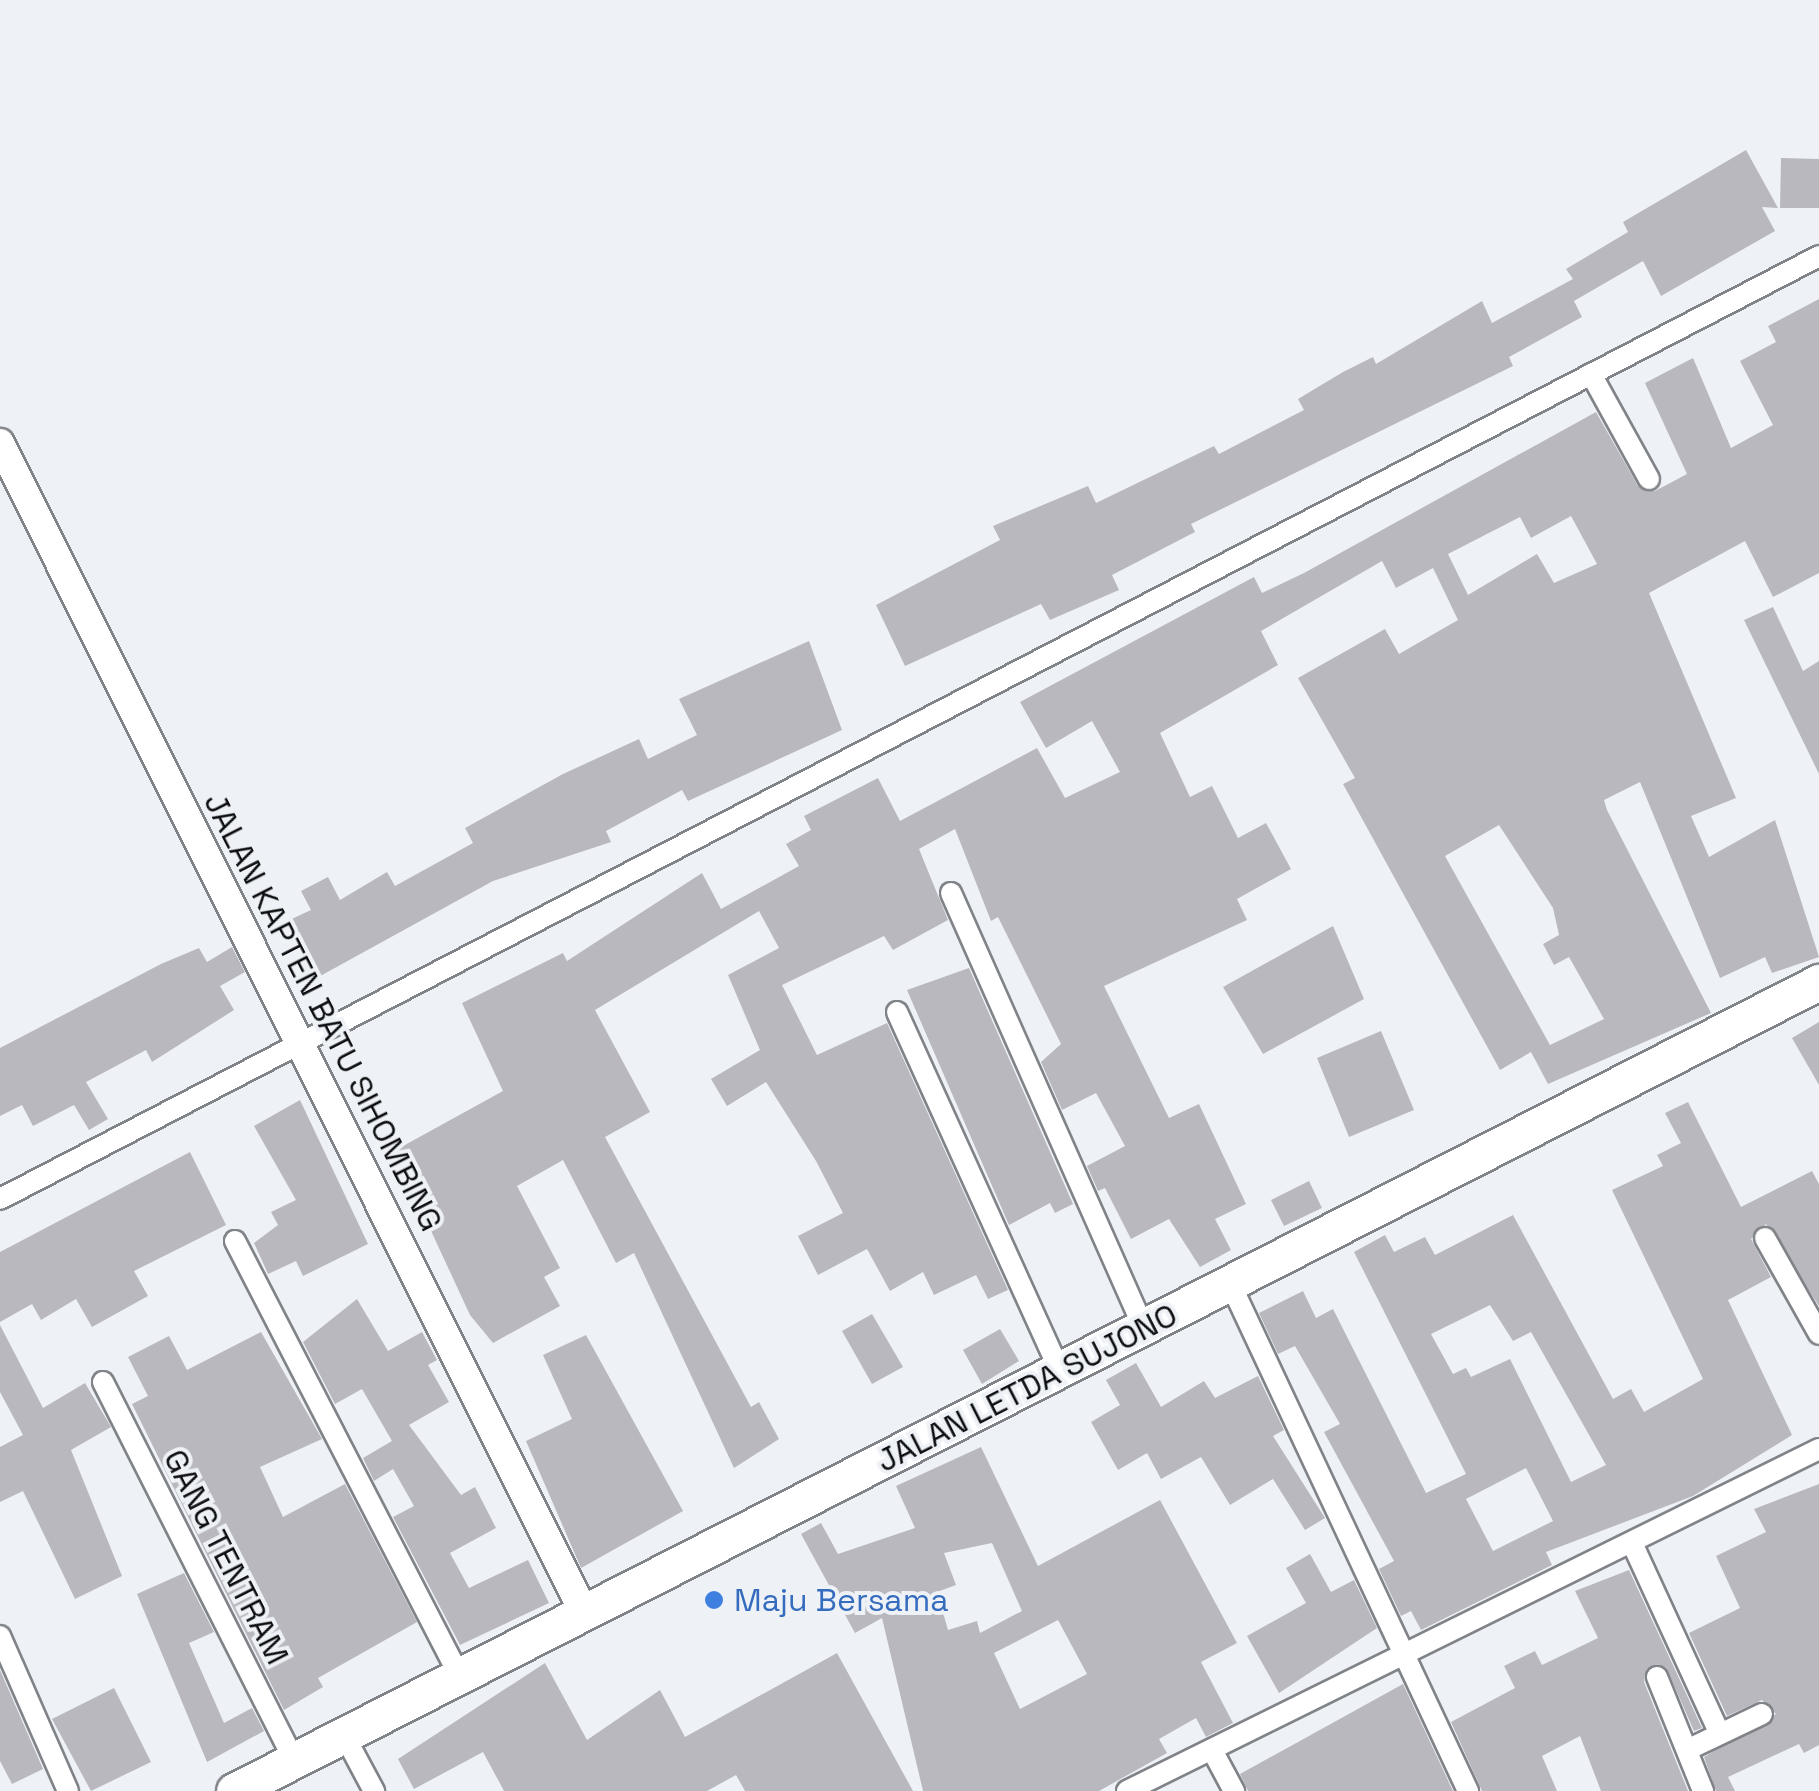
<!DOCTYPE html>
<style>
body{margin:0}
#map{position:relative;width:1819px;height:1791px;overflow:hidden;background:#eef2f7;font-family:"Space Grotesk",sans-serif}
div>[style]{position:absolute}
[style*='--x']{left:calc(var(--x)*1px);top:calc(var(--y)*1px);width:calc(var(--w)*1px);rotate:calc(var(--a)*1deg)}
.building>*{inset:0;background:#b9b8be}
.roads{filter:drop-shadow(2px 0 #808388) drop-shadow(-2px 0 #808388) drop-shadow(0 2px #808388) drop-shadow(0 -2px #808388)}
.street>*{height:20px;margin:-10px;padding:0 10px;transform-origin:10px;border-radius:10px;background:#fff}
.secondary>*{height:28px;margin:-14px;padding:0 14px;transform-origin:14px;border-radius:14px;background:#fff}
.highway>*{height:35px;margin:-17.5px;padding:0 17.5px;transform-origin:17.5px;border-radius:17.5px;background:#fff}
.dots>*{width:28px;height:28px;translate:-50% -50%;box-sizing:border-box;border:5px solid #eef2f7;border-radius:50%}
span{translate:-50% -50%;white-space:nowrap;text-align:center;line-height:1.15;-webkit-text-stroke:8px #eef2f7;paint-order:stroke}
.street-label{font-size:32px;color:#0b0c0e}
.shop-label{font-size:32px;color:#366cbe}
.left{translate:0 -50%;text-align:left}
</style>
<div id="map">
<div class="building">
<div style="clip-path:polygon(1746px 150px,1778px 208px,1762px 207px,1775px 231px,1661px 296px,1643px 261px,1574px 301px,1582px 317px,1509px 357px,1513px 366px,1191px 524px,1195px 532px,1112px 575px,1119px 590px,1050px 620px,1041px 604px,905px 666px,876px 605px,1000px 540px,993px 526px,1088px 486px,1096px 503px,1214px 446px,1219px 454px,1304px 410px,1298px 399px,1343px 372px,1373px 357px,1376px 364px,1482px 301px,1492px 323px,1573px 279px,1566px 269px,1628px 232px,1623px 222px)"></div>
<div style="clip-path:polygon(1781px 158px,1819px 159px,1819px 208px,1780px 208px)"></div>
<div style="clip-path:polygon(evenodd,1819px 299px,1819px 573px,1773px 597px,1745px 541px,1649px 593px,1736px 798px,1691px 816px,1709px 857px,1775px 820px,1819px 957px,1772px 973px,1765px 957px,1720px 978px,1640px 782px,1604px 800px,1607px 810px,1711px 1013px,1548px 1084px,1531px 1052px,1500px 1070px,1343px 784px,1355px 778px,1298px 678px,1385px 629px,1399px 654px,1458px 620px,1433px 568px,1396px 588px,1382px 561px,1261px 631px,1278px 665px,1160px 733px,1190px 797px,1212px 786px,1238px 838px,1266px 823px,1291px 869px,1237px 899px,1247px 920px,1104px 986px,1169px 1118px,1199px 1104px,1246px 1204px,1215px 1219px,1231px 1250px,1200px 1267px,1169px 1219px,1131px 1239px,1105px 1188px,1098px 1191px,1087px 1166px,1125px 1146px,1096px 1093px,1062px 1110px,1041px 1062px,1061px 1044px,998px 917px,991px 921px,955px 829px,919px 849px,948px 920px,893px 950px,884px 936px,782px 985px,817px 1055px,887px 1023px,1008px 1290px,988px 1299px,976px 1275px,934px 1295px,923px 1272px,890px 1291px,867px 1249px,818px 1275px,798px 1236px,843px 1213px,816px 1161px,766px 1082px,727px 1106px,711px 1079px,760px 1050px,728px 975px,779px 948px,759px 911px,595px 1010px,650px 1112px,605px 1137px,751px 1407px,759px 1402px,779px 1439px,734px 1468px,634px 1253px,616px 1263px,563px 1160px,517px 1186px,560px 1268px,544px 1277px,560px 1306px,493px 1343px,470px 1315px,394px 1151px,503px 1091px,462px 1003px,563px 953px,567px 961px,702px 873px,721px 909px,799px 866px,786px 844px,811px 830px,804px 816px,878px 778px,900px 821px,1037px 748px,1065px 798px,1120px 772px,1092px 721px,1046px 748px,1020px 702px,1254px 577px,1262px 593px,1304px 573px,1596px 412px,1638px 486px,1655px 491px,1687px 474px,1645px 383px,1693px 358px,1731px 448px,1773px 425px,1740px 361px,1776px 342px,1768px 326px,1819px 299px,1571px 516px,1597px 564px,1554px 583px,1537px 554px,1468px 595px,1448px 554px,1520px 517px,1531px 538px,1571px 516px,1819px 299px,1499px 825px,1553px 908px,1559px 935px,1543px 944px,1554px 965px,1569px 957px,1604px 1019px,1550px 1045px,1445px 856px,1499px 825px)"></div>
<div style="clip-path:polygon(1773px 607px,1803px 671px,1819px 661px,1819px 774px,1744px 620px)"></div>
<div style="clip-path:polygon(809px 641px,842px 730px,688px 801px,682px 790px,606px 831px,611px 842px,493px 881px,313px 980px,285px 922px,311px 910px,301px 891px,328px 877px,340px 900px,387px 872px,395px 886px,473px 843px,465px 828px,563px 774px,639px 739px,648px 759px,697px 735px,679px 699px)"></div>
<div style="clip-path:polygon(1333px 926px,1364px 999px,1263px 1054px,1223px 987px)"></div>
<div style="clip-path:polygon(232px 947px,245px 972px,220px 986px,234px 1010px,152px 1062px,146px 1050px,86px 1082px,108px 1119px,89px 1130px,74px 1105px,33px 1126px,22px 1105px,0 1116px,0 1048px,161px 964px,199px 948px,207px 962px)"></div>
<div style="clip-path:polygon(969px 968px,1073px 1204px,1055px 1213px,1050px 1203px,1009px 1225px,907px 990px)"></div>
<div style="clip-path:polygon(1819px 1022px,1819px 1085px,1792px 1038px)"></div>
<div style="clip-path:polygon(1381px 1031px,1414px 1110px,1349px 1137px,1317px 1058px)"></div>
<div style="clip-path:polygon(300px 1100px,368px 1244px,303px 1276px,296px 1261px,268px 1274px,254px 1243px,278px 1225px,271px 1212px,296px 1200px,254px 1126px)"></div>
<div style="clip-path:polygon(evenodd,1688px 1102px,1741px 1207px,1812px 1171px,1819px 1184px,1819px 1306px,1766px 1224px,1751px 1239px,1771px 1277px,1728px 1300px,1792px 1435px,1693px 1496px,1546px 1552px,1552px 1565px,1421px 1630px,1411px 1611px,1401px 1616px,1379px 1569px,1394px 1561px,1324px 1432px,1340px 1424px,1295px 1346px,1278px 1354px,1259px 1313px,1303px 1291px,1316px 1318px,1333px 1309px,1426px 1493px,1466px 1474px,1354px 1252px,1385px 1235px,1394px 1252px,1425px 1237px,1435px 1255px,1513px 1215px,1613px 1399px,1631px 1389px,1644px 1412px,1703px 1379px,1612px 1190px,1663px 1166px,1657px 1155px,1681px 1143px,1665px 1113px,1688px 1102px,1490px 1305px,1513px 1341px,1531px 1332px,1606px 1465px,1571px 1482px,1510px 1359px,1471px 1377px,1466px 1368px,1453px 1374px,1431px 1334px,1490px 1305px,1688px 1102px,1526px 1468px,1553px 1521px,1493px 1551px,1466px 1499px,1526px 1468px)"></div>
<div style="clip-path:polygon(190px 1152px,226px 1225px,134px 1271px,148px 1296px,92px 1327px,76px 1299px,41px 1320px,32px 1304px,0 1322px,0 1252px)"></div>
<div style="clip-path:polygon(1309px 1181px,1322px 1208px,1284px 1226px,1271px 1200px)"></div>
<div style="clip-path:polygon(357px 1299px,388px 1351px,422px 1332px,437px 1360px,428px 1365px,449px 1402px,409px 1425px,461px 1495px,475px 1487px,496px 1528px,450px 1553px,469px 1588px,528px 1560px,549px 1603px,460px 1645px,393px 1517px,414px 1506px,393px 1469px,374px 1481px,363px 1458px,392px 1441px,362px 1389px,335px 1404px,303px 1342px)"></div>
<div style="clip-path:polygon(872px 1314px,903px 1367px,872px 1384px,842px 1331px)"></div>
<div style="clip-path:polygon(0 1325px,43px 1408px,85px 1383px,111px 1427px,71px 1450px,122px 1576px,75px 1599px,23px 1491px,0 1502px,0 1447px,23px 1435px,0 1392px)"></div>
<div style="clip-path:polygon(1000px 1329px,1019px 1361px,982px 1384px,963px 1350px)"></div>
<div style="clip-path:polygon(261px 1332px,322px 1439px,260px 1467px,283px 1517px,345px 1484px,417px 1622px,318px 1678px,323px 1687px,284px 1710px,132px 1404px,148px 1396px,128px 1357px,169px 1336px,187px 1370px)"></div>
<div style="clip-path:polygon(586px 1335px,683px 1511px,581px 1568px,526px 1441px,572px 1419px,543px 1355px)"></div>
<div style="clip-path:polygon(1136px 1363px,1161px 1407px,1204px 1381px,1215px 1398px,1258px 1376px,1284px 1430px,1273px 1436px,1325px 1518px,1305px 1530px,1273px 1479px,1230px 1505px,1201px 1457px,1161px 1479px,1147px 1453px,1118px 1470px,1091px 1422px,1120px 1405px,1106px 1380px)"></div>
<div style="clip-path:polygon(evenodd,981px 1447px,1038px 1566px,1160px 1500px,1237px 1643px,1201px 1662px,1233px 1723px,1206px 1737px,1196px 1718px,1159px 1739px,1167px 1753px,1099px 1791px,923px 1791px,882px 1618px,855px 1633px,801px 1534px,821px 1523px,838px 1554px,915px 1528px,896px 1486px,981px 1447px,992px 1543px,1022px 1611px,980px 1633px,977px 1621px,948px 1630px,937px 1592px,956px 1585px,944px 1553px,992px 1543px,981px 1447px,1058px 1620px,1087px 1674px,1020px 1709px,994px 1653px,1058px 1620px)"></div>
<div style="clip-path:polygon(1819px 1484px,1819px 1745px,1804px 1753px,1799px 1744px,1728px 1777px,1735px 1791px,1716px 1791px,1704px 1757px,1776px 1714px,1762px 1700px,1727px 1716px,1689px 1633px,1740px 1608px,1716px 1556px,1766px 1532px,1754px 1509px)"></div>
<div style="clip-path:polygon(1310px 1554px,1331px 1592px,1354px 1580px,1377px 1628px,1279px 1693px,1247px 1636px,1306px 1603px,1286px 1568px)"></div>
<div style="clip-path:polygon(1629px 1570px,1702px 1728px,1694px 1731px,1666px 1667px,1647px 1668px,1644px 1682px,1688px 1791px,1601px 1791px,1580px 1736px,1542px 1756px,1557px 1791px,1482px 1791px,1451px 1722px,1515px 1688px,1504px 1666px,1535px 1651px,1542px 1665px,1598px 1638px,1575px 1591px)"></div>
<div style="clip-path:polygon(184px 1573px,214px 1632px,189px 1643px,224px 1723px,252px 1708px,264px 1731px,207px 1762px,137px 1594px)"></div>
<div style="clip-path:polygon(837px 1653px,913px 1791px,745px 1791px,736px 1775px,707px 1791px,504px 1791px,483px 1752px,414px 1789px,398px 1759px,545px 1663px,587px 1740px,660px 1690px,685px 1737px)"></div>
<div style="clip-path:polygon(0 1670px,43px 1769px,12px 1784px,0 1761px)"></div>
<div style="clip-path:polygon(1403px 1684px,1453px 1791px,1248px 1791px,1240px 1774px)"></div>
<div style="clip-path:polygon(114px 1688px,151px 1762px,91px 1791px,52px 1719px)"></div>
</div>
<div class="roads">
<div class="street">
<div style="--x:1591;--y:374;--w:120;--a:61.1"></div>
<div style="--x:951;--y:893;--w:477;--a:66.1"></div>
<div style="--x:897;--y:1012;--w:394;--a:65.6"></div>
<div style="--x:0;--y:1199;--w:2049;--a:-27.4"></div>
<div style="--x:1765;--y:1238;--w:110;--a:60.6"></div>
<div style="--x:235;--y:1241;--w:490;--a:62.7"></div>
<div style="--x:1231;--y:1285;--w:559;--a:64.9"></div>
<div style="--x:103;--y:1382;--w:424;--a:63.2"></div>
<div style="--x:1632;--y:1543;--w:210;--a:65.3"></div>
<div style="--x:0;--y:1636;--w:169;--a:66.3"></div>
<div style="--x:1657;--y:1677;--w:123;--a:68"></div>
<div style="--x:344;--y:1735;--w:64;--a:61.8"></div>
<div style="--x:1212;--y:1750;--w:47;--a:61.8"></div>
<div style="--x:1687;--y:1750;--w:83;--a:-25.6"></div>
<div style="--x:1127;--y:1791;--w:772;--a:-26.3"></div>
</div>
<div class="secondary">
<div style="--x:0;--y:443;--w:1308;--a:63.47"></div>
</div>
<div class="highway">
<div style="--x:234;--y:1791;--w:1780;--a:-27.04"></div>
</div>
</div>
<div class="dots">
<div style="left:714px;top:1600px;background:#3f7fe0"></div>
</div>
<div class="street-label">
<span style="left:323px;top:1012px;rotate:63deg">JALAN KAPTEN BATU SIHOMBING</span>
<span style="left:1027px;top:1388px;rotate:-27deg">JALAN LETDA SUJONO</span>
<span style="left:226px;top:1557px;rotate:63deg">GANG TENTRAM</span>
</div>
<div class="shop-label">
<span class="left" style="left:734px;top:1600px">Maju Bersama</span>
</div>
</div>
